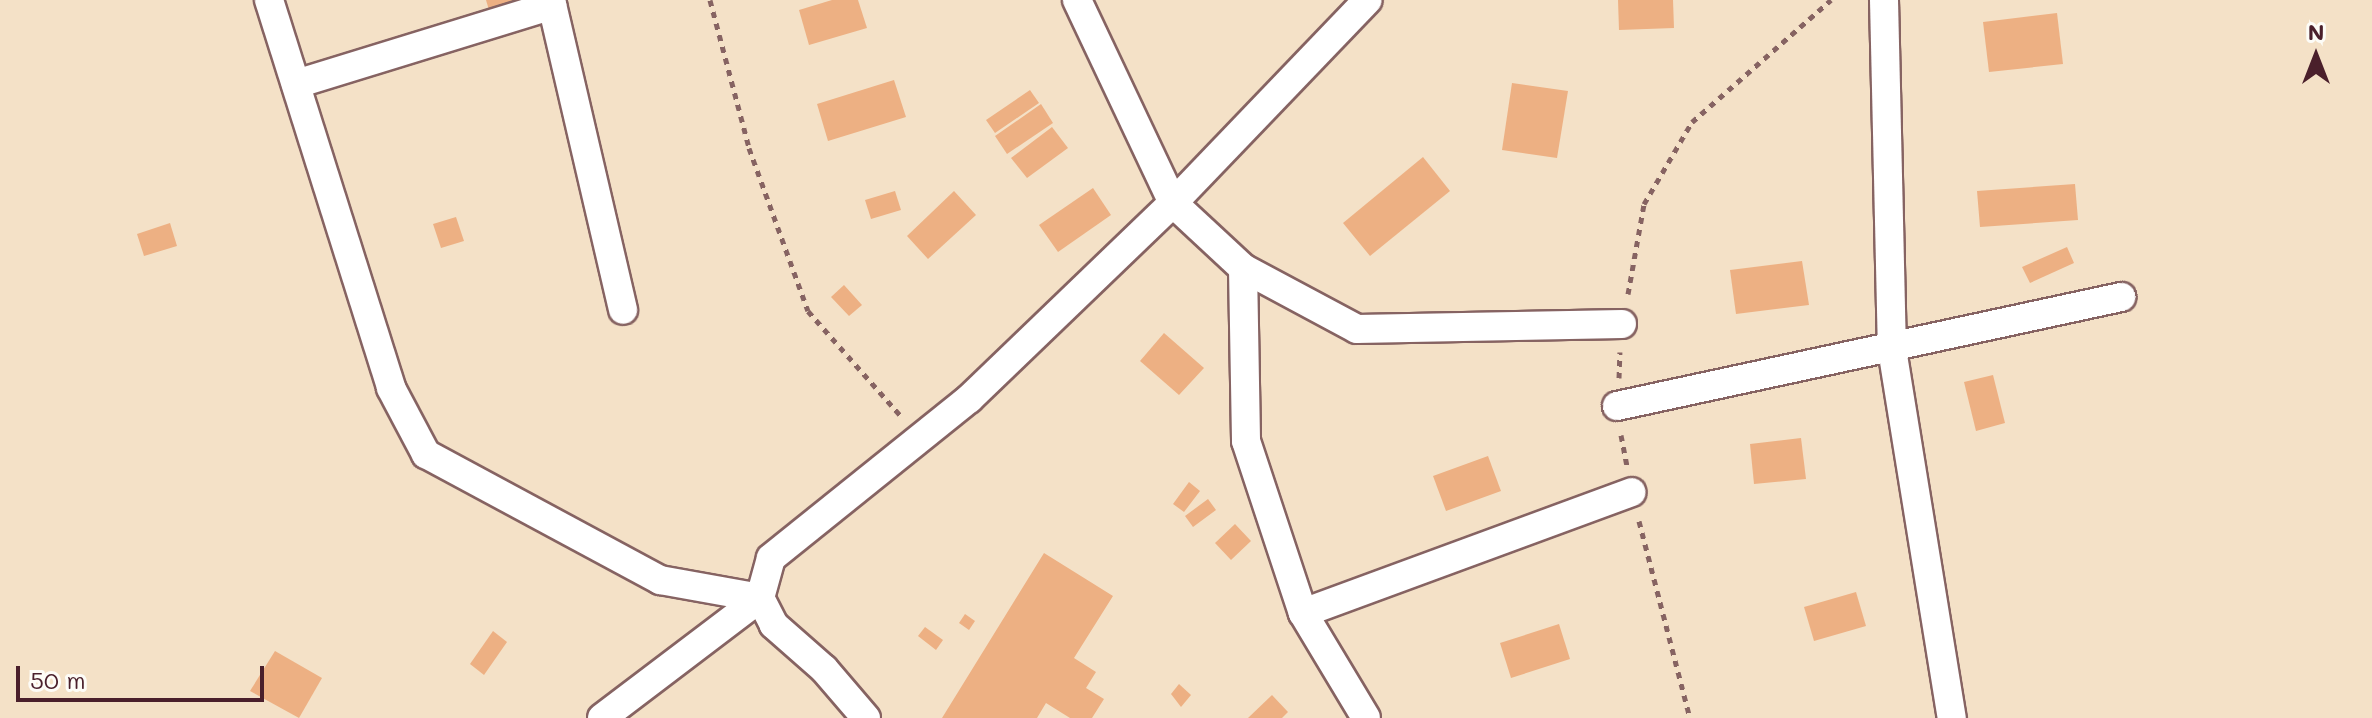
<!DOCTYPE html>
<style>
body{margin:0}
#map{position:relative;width:2372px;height:718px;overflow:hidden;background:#f4e1c7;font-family:Mali,sans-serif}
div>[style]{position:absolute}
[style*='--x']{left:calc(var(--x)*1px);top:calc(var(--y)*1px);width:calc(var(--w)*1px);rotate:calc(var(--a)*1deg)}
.building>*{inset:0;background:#edb083}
.path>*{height:5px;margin-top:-2.5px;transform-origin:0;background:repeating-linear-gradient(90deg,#866362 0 6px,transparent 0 12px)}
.roads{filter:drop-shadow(2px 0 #866362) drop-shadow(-2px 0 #866362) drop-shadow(0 2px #866362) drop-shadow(0 -2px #866362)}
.minor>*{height:28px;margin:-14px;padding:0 14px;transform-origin:14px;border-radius:14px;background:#fff}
span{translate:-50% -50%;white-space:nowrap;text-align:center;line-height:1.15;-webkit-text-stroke:6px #fdfcf7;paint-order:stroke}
.north{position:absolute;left:2276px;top:16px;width:80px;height:80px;-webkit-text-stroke:6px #fdfcf7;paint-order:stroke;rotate:0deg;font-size:22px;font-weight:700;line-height:32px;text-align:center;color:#4a1f2b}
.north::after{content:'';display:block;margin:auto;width:28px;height:36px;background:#4a1f2b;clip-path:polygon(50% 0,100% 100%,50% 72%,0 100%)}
.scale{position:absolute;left:16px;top:666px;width:248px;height:36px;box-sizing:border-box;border:4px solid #4a1f2b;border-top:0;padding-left:10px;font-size:24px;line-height:28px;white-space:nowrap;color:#4a1f2b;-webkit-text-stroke:6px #fdfcf7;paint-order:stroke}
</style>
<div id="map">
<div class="building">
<div style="clip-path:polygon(486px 0,515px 0,517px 10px,491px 17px)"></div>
<div style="clip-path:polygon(832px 0,858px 0,867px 28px,809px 45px,799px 10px)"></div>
<div style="clip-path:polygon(1618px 0,1673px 0,1674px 28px,1619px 30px)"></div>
<div style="clip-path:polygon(2057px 13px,2063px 64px,1989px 72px,1983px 22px)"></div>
<div style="clip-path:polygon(894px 80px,906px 117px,828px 141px,817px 104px)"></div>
<div style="clip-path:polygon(1512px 83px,1568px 91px,1557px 158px,1502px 150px)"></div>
<div style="clip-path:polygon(1030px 90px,1039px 103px,995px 133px,986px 120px)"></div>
<div style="clip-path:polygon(1041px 104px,1053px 123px,1007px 154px,995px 136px)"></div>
<div style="clip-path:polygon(1052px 127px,1068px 148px,1027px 178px,1011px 158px)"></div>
<div style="clip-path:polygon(1423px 157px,1450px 191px,1370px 256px,1343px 223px)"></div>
<div style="clip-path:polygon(2075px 184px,2078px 220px,1980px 227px,1977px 191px)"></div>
<div style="clip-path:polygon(1093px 188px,1111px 215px,1058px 252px,1039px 225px)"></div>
<div style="clip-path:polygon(895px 191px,901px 210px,871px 219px,865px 200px)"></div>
<div style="clip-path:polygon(954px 191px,976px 215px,928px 259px,907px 236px)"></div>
<div style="clip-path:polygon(456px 217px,464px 241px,441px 248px,433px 224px)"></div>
<div style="clip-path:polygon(170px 223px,177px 246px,144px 256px,137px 234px)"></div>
<div style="clip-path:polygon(2067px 247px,2074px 263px,2030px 283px,2022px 267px)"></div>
<div style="clip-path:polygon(1802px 261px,1809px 305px,1736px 314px,1730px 270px)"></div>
<div style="clip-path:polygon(844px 285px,862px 305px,849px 316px,831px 297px)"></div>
<div style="clip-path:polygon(1164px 333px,1204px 368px,1179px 395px,1140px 361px)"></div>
<div style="clip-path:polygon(1993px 375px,2005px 423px,1976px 431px,1964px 382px)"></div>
<div style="clip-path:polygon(1801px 438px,1806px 479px,1754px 484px,1750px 444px)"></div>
<div style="clip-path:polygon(1488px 456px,1501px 491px,1446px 511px,1433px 476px)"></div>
<div style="clip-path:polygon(1189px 482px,1200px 491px,1184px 512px,1173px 504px)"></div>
<div style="clip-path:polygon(1208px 499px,1216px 510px,1193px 527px,1185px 516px)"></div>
<div style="clip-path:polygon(1235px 524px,1251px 541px,1231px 560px,1215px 543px)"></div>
<div style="clip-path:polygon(1044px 553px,1113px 596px,1074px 658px,1096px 672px,1086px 688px,1104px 699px,1092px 718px,1070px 718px,1046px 703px,1037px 718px,942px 718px)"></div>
<div style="clip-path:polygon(1856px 592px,1866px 626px,1814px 641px,1804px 607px)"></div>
<div style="clip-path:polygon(965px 614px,975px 621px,969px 630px,959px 623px)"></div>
<div style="clip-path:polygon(1559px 624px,1570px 659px,1511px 678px,1500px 643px)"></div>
<div style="clip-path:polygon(925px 627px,943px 640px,936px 650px,918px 636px)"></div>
<div style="clip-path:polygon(493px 631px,507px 642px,484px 675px,470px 664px)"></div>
<div style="clip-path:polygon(275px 651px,322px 678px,299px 718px,250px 691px)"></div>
<div style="clip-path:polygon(1179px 684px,1191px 695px,1181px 707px,1171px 694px)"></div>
<div style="clip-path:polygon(1272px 695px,1288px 712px,1282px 718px,1248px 718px)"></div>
</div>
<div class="path">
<div style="--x:710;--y:0;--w:153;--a:75.2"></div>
<div style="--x:749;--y:148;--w:173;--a:70.1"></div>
<div style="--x:808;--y:311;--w:140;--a:48.5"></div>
<div style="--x:1628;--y:294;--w:91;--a:-79.9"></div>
<div style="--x:1644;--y:204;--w:95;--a:-59.7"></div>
<div style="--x:1692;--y:122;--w:185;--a:-41.3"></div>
<div style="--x:1619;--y:378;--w:26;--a:-88"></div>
<div style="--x:1621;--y:435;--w:31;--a:79"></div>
<div style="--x:1639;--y:521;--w:203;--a:75.5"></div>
</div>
<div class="roads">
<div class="minor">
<div style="--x:269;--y:0;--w:407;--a:72.5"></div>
<div style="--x:391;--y:388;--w:75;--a:62.1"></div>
<div style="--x:426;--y:454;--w:266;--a:28.3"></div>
<div style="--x:660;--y:580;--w:102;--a:10.2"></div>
<div style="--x:551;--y:0;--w:318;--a:76.9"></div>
<div style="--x:1077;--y:0;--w:225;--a:64.7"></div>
<div style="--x:1173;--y:203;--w:96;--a:42.9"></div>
<div style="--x:1243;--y:268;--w:129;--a:28.2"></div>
<div style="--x:1357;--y:329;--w:265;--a:-1.1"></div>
<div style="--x:1884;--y:0;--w:349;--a:88.7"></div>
<div style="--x:1892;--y:349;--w:374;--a:80.8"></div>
<div style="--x:296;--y:84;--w:268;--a:-17.1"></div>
<div style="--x:1243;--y:268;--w:173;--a:89"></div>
<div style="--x:1246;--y:441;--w:181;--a:71.7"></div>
<div style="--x:1303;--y:613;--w:122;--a:59"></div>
<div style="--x:1617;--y:406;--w:516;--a:-12.2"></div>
<div style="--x:1303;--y:613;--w:350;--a:-20.2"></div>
<div style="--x:602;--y:718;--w:198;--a:-37.2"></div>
<div style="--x:866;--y:718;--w:65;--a:-130.6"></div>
<div style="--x:824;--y:669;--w:67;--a:-138.7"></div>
<div style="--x:774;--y:625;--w:30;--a:-117"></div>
<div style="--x:760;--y:598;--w:41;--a:-74.6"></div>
<div style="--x:771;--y:558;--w:254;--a:-38.8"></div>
<div style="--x:969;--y:399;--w:283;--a:-43.9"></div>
<div style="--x:1173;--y:203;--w:281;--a:-46.2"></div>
</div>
</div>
<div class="north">N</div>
<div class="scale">50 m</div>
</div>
